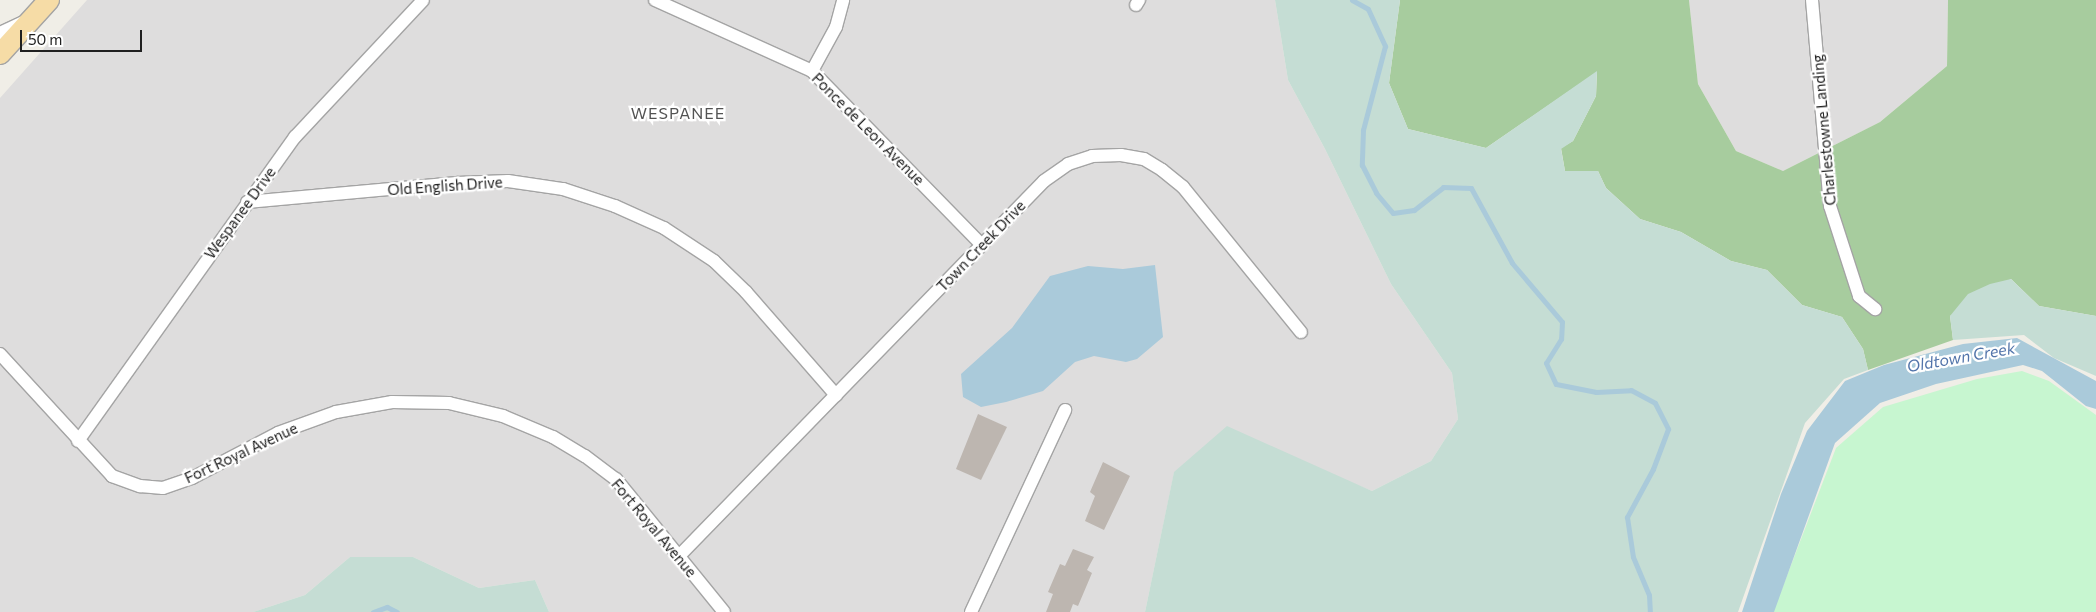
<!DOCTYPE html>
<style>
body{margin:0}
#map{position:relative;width:2096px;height:612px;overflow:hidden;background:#f0eee7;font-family:Commissioner,sans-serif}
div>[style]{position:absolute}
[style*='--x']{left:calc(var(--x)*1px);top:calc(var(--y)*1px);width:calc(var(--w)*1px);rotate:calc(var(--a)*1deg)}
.residential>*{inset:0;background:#dedddd}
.forest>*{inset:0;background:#a7cc9e}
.wetland>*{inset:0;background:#c5ddd4}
.park>*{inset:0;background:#c7f6d0}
.water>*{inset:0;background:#aacada}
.stream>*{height:5px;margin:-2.5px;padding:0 2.5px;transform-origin:2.5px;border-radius:2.5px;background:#aacada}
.building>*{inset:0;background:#bdb6b0}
.roads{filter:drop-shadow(1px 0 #a4a4a4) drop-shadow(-1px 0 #a4a4a4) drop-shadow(0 1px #a4a4a4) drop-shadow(0 -1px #a4a4a4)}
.minor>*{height:12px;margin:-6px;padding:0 6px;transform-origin:6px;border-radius:6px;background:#fff}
.primary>*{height:20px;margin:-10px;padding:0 10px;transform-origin:10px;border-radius:10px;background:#f6dca6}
span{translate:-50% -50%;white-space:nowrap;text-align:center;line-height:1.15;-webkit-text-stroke:4.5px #fff;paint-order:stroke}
.street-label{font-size:15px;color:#202020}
.neighbourhood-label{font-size:16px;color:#535353;letter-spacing:1px}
.water-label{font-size:16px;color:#5274aa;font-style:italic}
.scale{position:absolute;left:20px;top:30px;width:122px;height:22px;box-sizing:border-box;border:2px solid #202020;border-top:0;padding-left:6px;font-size:15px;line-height:18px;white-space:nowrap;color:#202020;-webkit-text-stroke:4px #fff;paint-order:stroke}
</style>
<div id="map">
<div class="residential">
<div style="clip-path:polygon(87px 0,1275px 0,1288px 80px,1325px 149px,1391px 284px,1452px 373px,1458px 419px,1431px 461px,1372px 491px,1306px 464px,1174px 473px,1145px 612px,549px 612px,535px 580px,479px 588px,413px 557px,350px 557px,305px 595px,253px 612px,0 612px,0 98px)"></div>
<div style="clip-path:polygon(1689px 0,1948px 0,1947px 66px,1880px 122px,1783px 171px,1736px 151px,1698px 84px)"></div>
</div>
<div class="forest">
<div style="clip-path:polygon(1400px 0,1689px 0,1698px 84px,1736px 151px,1783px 171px,1880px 122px,1947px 66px,1948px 0,2096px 0,2096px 316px,2039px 306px,2011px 279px,1950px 316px,1953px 340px,1868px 370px,1863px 349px,1842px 317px,1802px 305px,1767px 270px,1731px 261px,1681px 232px,1640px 219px,1606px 188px,1598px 171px,1565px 171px,1561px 148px,1573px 141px,1596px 96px,1597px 72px,1486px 148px,1408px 129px,1389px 83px)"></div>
</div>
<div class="wetland">
<div style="clip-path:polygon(1275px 0,1400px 0,1389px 83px,1408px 129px,1486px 148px,1597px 71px,1596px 96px,1573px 141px,1561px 149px,1565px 171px,1598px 171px,1606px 188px,1640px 219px,1681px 232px,1731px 261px,1767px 270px,1802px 305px,1842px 317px,1863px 349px,1868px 370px,1844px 379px,1805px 423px,1738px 612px,1145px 612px,1174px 472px,1227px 426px,1372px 491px,1431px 461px,1458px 419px,1452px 373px,1391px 284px,1325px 149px,1288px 80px)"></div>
<div style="clip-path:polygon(2011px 279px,2039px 306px,2096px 316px,2096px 376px,2054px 358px,2024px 335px,1953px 340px,1950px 316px,1968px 294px,1990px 284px)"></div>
<div style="clip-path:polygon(350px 557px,413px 557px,479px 588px,535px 580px,549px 612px,253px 612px,305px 595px)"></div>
</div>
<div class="park">
<div style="clip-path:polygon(2022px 371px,2049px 381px,2096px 415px,2096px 612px,1773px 612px,1836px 448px,1883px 407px,1977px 379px)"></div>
</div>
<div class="water">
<div style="clip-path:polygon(1155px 265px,1163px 337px,1137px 359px,1126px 362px,1094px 356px,1075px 362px,1043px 391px,1006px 402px,981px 407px,963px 397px,961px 374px,1012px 328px,1050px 276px,1088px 266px,1123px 269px)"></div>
<div style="clip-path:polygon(2017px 338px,2096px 381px,2096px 409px,2086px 406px,2042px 371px,2023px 365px,1936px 384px,1880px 403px,1835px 443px,1774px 612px,1742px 612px,1781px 494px,1807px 431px,1845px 381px,1884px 365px,1963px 344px)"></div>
</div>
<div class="stream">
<div style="--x:1352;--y:0;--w:18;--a:29"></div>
<div style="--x:1368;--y:9;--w:41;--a:65.3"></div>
<div style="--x:1385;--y:46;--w:87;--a:104.7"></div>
<div style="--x:1363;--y:130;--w:35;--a:92"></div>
<div style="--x:1362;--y:165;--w:31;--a:63"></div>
<div style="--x:1376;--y:193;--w:26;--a:50"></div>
<div style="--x:1393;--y:213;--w:21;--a:-8"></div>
<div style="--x:1414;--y:210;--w:37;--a:-38"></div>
<div style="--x:1443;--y:187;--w:28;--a:2"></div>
<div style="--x:1471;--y:188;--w:85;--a:61.3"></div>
<div style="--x:1512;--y:263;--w:77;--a:49.7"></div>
<div style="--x:1562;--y:322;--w:17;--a:93"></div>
<div style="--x:1561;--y:339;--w:28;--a:122"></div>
<div style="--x:1546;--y:363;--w:23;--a:65"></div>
<div style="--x:1556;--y:384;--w:41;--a:11.3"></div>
<div style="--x:1596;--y:392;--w:35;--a:-3"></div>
<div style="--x:1631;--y:390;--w:27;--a:28"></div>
<div style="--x:1655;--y:403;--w:29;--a:63"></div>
<div style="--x:1668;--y:429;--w:43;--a:110.6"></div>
<div style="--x:1653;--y:469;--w:55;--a:118.4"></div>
<div style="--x:1627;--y:517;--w:40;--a:81.5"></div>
<div style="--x:1633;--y:557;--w:41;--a:67.2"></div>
<div style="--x:1649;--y:595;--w:17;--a:87"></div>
<div style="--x:373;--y:612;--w:15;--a:-20"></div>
<div style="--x:387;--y:607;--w:11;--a:27"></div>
</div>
<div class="building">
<div style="clip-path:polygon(978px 414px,1007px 427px,981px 480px,956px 469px)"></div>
<div style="clip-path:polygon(1103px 462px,1130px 476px,1104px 530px,1085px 521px,1095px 496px,1090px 492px)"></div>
<div style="clip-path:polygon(1073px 549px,1094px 557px,1087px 570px,1092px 573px,1078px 606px,1073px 604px,1070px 612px,1046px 612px,1053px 594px,1048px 592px,1060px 564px,1065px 566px)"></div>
</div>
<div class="roads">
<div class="minor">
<div style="--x:655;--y:0;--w:172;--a:24.3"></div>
<div style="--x:812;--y:71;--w:243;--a:45.7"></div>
<div style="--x:1812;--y:0;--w:207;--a:85"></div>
<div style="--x:1830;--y:206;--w:95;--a:72.1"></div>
<div style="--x:1859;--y:296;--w:21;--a:39"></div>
<div style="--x:1136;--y:5;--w:6;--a:-59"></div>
<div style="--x:0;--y:33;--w:26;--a:-25"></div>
<div style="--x:812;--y:71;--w:50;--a:-61.4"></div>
<div style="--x:836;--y:27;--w:28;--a:-75"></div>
<div style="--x:247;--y:202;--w:211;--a:-5.2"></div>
<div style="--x:457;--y:183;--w:51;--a:-2.2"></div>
<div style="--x:508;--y:181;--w:56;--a:8.3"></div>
<div style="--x:563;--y:189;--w:55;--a:18.1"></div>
<div style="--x:615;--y:206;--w:54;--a:24.2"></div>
<div style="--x:664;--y:228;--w:60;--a:33.4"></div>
<div style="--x:714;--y:261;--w:45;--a:44.1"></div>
<div style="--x:746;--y:292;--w:137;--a:48.9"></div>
<div style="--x:0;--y:354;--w:166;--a:47.4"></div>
<div style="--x:112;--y:476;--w:30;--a:20"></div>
<div style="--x:140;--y:486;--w:23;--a:5"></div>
<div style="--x:163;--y:488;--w:31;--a:-19"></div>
<div style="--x:192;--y:478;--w:97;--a:-27.6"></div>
<div style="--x:278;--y:433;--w:62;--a:-19.9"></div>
<div style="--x:336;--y:412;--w:57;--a:-10.1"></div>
<div style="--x:392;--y:402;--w:57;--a:1"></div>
<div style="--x:449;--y:403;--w:56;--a:13.5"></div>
<div style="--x:503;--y:416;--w:54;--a:22.8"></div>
<div style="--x:553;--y:437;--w:37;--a:31"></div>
<div style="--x:585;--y:456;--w:39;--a:37"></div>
<div style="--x:616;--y:479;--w:171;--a:50.9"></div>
<div style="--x:78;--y:441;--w:374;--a:-54.5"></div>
<div style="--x:295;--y:137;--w:187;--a:-46.9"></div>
<div style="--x:679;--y:556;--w:523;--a:-45.77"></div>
<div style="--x:1044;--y:181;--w:29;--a:-35"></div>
<div style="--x:1068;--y:164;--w:25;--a:-18"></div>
<div style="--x:1092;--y:156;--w:29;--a:-2"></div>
<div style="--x:1121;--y:155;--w:23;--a:10"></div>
<div style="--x:1144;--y:159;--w:21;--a:31"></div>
<div style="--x:1162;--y:170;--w:27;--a:39"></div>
<div style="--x:1183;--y:187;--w:187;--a:50.9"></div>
<div style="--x:971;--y:612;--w:223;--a:-65"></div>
</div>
<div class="primary">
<div style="--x:0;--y:54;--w:73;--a:-47.8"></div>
</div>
</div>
<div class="street-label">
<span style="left:868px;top:129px;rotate:45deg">Ponce de Leon Avenue</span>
<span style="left:1824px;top:130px;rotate:-95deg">Charlestowne Landing</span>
<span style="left:445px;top:186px;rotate:-4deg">Old English Drive</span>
<span style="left:240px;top:213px;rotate:-54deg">Wespanee Drive</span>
<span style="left:981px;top:246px;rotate:-46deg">Town Creek Drive</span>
<span style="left:241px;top:453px;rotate:-25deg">Fort Royal Avenue</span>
<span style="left:654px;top:528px;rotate:50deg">Fort Royal Avenue</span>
</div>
<div class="neighbourhood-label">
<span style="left:678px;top:113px">WESPANEE</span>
</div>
<div class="water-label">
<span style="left:1961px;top:357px;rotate:-10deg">Oldtown Creek</span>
</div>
<div class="scale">50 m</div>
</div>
